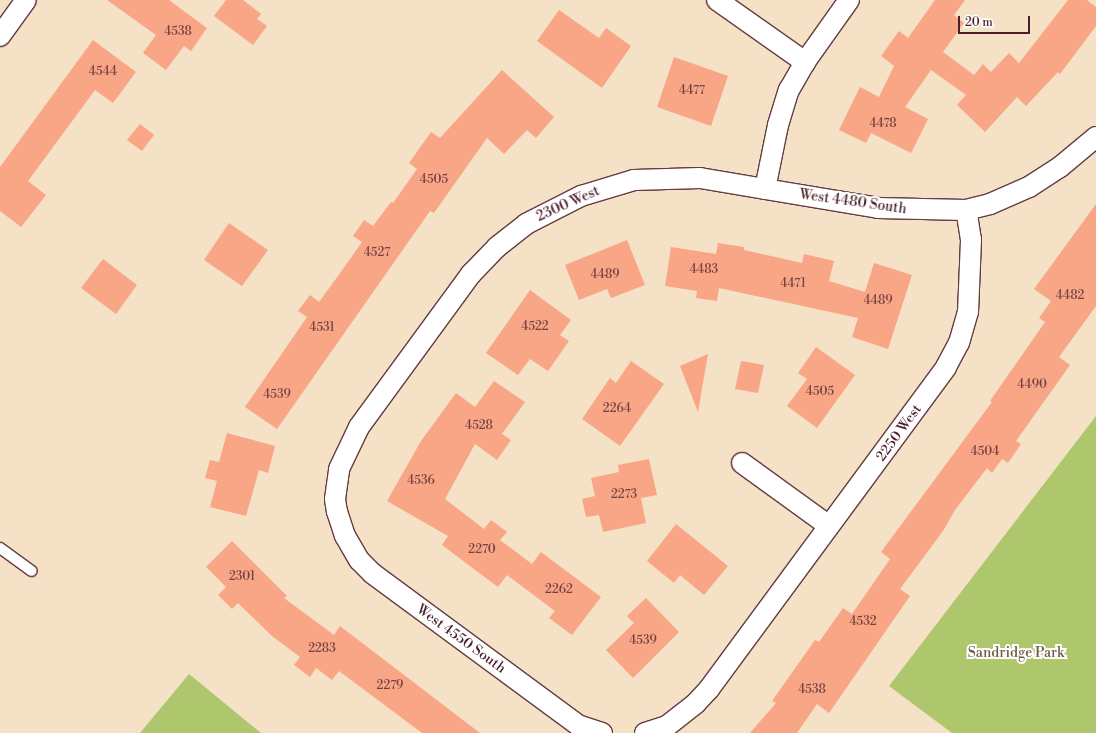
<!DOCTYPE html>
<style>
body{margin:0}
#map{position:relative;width:1096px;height:733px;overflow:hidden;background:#f4e1c6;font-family:"Libre Bodoni",serif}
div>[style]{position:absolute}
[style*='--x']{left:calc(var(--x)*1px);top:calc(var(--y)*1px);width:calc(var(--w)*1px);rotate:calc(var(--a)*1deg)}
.green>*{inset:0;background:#aec76d}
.building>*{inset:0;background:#f8a686}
.roads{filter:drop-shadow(1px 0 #643c42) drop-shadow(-1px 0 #643c42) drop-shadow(0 1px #643c42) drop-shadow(0 -1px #643c42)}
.service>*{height:10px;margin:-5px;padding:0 5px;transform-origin:5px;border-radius:5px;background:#fff}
.minor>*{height:20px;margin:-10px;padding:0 10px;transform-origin:10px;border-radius:10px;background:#fff}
span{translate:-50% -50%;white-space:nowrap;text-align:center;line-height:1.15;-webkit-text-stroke:4px #fff;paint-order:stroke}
.number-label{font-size:12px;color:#764142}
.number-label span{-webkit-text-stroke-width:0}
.street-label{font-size:14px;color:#4a1f2b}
.park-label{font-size:14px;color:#6d5a42}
.scale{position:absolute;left:958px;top:16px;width:72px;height:18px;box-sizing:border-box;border:2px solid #4a1f2b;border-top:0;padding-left:5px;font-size:12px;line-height:14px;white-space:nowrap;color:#4a1f2b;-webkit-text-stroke:3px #fff;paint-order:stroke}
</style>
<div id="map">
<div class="green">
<div style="clip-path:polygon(1096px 416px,1096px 733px,952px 733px,889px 686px)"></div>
<div style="clip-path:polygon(189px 674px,261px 733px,140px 733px)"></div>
</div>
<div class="building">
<div style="clip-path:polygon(107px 0,169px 0,207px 28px,191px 51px,184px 46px,166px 70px,143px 53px,156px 35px)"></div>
<div style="clip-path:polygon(226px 0,243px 0,261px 14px,257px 19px,267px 26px,253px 45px,214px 16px)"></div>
<div style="clip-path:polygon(935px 0,965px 0,954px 15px,964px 23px,943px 52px,974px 75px,983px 64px,991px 72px,1009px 53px,1019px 63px,1068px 0,1087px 0,1096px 7px,1096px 26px,1060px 74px,1058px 72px,1026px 106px,1017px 97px,985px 132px,957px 105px,966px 95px,931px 70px,905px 107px,928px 119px,911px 153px,871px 133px,866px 143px,839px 130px,860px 87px,879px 97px,894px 66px,881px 56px,899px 31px,908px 38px)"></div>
<div style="clip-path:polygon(559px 10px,599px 38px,606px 28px,631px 46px,602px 88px,537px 41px)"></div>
<div style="clip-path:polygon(93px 40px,136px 72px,113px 103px,95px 90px,28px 181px,46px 195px,21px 227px,0 211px,0 167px)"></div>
<div style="clip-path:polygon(674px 57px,728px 76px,711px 126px,657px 107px)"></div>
<div style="clip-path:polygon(502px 70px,554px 117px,536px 138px,527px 130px,504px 154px,487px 138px,434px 213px,430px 211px,277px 429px,245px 407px,307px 317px,298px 311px,310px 295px,319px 302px,338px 276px,362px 242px,353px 236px,364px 220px,373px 226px,391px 202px,393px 203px,417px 169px,409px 163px,431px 132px,440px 138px)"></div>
<div style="clip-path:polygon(140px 124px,154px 135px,142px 151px,127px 140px)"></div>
<div style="clip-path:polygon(1096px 204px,1096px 306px,1059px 357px,1070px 365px,1016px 441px,1021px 444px,1008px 463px,1002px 459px,992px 473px,987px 468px,955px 510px,943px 531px,900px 589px,910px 596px,829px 713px,817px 704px,797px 733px,750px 733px,776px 703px,772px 701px,815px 640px,819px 642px,843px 608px,852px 614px,890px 559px,881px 552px,992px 402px,990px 401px,1045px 322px,1039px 318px,1051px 301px,1034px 289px)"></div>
<div style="clip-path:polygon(229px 223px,268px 250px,242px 286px,204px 260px)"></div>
<div style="clip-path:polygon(627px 240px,645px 285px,611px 298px,607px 289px,579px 300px,565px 265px)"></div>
<div style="clip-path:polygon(718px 243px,744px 247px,744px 250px,802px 263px,804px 254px,834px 261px,829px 281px,865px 292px,874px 263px,912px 275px,888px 349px,852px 337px,858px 318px,719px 288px,717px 301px,696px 298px,697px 291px,665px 286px,671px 247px,716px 254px)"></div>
<div style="clip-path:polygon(103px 259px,137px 285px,116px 314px,81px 288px)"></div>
<div style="clip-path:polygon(530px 290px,571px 320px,560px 335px,569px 341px,548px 371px,530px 359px,518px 375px,486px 353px)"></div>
<div style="clip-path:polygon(816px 347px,855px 375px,817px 428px,787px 406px,807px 379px,798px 373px)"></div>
<div style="clip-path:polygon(708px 354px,698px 412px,680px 366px)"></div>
<div style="clip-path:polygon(631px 361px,664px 384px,620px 446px,582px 419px,610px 378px,616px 383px)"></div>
<div style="clip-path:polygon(741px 361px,764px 365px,758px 393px,735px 389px)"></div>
<div style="clip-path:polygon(494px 381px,525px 402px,502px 434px,511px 440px,497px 460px,475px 444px,445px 499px,484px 529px,491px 520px,507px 532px,500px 540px,532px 564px,541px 552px,601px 597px,572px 635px,549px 618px,555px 611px,507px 575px,498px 587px,442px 545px,448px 536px,387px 501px,421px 441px,456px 393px,475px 407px)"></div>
<div style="clip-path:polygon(227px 433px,275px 446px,268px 473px,259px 470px,246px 516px,210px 507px,217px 481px,205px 478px,210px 460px,219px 462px)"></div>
<div style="clip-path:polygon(649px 459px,657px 495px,641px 498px,646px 523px,603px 532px,599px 515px,586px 517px,582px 499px,595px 496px,591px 478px,619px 472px,618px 465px)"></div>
<div style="clip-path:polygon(676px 524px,728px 566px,704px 595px,680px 575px,674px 583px,647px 561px)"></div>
<div style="clip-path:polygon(232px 541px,287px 596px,284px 598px,334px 635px,340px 626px,480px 733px,422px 733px,339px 671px,332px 680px,316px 668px,310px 677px,294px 665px,300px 657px,272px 636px,238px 603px,232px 609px,218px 595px,226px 587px,206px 567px)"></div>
<div style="clip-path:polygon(646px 598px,679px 632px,633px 678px,606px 650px,634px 623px,627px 616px)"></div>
</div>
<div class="roads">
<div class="service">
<div style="--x:0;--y:548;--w:39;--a:36"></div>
</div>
<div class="minor">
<div style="--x:717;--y:0;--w:108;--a:35.2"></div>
<div style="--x:0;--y:36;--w:44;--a:-54.2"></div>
<div style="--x:765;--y:189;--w:115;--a:9.5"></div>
<div style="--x:878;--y:208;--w:88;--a:1.3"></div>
<div style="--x:742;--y:463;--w:107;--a:35.9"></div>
<div style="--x:602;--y:733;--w:25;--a:-162"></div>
<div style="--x:578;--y:725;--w:256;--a:-143.6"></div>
<div style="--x:372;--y:573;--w:18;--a:-135"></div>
<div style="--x:359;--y:560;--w:28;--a:-120"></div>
<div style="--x:345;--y:536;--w:25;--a:-108"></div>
<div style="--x:337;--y:512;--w:13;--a:-99"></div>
<div style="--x:335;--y:499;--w:30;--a:-82"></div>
<div style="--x:339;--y:469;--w:47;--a:-64.5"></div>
<div style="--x:359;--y:427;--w:190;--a:-53.8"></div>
<div style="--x:471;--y:274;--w:37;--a:-46"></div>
<div style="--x:497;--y:247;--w:37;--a:-38"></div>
<div style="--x:526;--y:224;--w:62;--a:-27"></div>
<div style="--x:581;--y:196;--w:55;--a:-16.8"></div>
<div style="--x:634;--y:180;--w:66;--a:-1.7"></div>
<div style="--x:700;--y:178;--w:66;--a:9.6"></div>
<div style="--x:765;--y:189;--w:65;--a:-78.5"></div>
<div style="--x:778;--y:125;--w:37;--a:-73"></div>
<div style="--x:789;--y:90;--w:32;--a:-60"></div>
<div style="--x:805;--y:62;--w:76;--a:-54.6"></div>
<div style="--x:645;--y:733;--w:23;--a:-18"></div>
<div style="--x:667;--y:726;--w:37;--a:-38"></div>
<div style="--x:696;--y:703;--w:19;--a:-47"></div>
<div style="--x:709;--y:689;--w:400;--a:-53.6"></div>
<div style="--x:946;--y:367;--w:27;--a:-62"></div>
<div style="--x:959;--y:343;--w:32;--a:-74"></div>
<div style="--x:968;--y:312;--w:72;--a:-87.6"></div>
<div style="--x:971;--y:240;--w:30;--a:-99"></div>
<div style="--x:966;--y:210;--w:25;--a:-14"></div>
<div style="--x:990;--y:204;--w:43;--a:-23.6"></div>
<div style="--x:1029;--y:187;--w:37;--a:-33"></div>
<div style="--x:1060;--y:167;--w:47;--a:-39.8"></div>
</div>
</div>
<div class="number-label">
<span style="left:178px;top:32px">4538</span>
<span style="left:103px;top:72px">4544</span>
<span style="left:692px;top:91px">4477</span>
<span style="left:883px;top:124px">4478</span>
<span style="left:434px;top:180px">4505</span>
<span style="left:377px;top:253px">4527</span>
<span style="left:704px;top:270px">4483</span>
<span style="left:605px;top:275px">4489</span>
<span style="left:793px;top:284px">4471</span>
<span style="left:1070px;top:296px">4482</span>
<span style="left:878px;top:301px">4489</span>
<span style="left:535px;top:327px">4522</span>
<span style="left:322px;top:328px">4531</span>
<span style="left:1032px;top:385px">4490</span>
<span style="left:820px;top:392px">4505</span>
<span style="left:277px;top:395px">4539</span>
<span style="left:617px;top:409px">2264</span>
<span style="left:479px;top:426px">4528</span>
<span style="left:985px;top:452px">4504</span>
<span style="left:421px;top:481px">4536</span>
<span style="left:624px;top:495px">2273</span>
<span style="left:482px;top:550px">2270</span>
<span style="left:242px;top:577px">2301</span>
<span style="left:559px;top:590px">2262</span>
<span style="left:863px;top:622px">4532</span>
<span style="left:643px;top:641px">4539</span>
<span style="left:322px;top:649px">2283</span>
<span style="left:390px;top:686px">2279</span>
<span style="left:812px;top:690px">4538</span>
</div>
<div class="street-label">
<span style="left:853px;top:202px;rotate:8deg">West 4480 South</span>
<span style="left:568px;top:204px;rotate:-24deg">2300 West</span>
<span style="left:899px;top:433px;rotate:-54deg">2250 West</span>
<span style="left:461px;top:639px;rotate:36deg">West 4550 South</span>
</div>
<div class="park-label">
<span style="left:1016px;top:653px">Sandridge Park</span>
</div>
<div class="scale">20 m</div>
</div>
